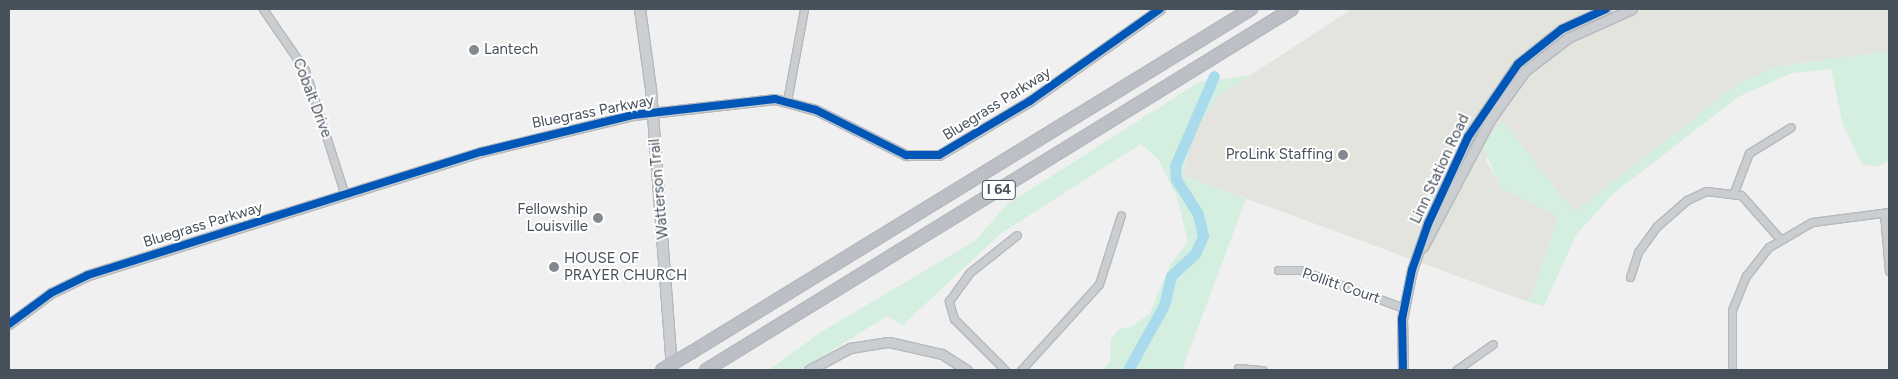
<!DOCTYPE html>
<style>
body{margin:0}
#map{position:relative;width:1898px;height:379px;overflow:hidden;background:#f0f0f0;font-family:Figtree,sans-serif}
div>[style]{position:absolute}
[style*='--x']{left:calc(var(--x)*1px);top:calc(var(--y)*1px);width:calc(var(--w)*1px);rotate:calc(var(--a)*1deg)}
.commercial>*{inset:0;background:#e4e4de}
.green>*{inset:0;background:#d4efe0}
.river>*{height:11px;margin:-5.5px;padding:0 5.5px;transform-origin:5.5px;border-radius:5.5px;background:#aadbec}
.roads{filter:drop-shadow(1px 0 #b5b9be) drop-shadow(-1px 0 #b5b9be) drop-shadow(0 1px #b5b9be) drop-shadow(0 -1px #b5b9be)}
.minor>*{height:7px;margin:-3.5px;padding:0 3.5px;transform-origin:3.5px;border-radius:3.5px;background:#cbced0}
.tertiary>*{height:9px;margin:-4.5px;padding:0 4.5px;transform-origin:4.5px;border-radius:4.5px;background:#cbced0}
.secondary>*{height:10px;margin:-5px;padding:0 5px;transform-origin:5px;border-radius:5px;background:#cccfd2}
.motorway>*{height:12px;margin:-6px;padding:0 6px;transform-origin:6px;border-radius:6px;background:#bcc0c6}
.bridges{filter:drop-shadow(1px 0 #b5b9be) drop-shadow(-1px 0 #b5b9be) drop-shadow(0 1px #b5b9be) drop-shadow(0 -1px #b5b9be)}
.motorway-bridge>*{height:12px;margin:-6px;padding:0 6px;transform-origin:6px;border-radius:6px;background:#bcc0c6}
.cycleway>*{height:8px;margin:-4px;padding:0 4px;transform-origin:4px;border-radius:4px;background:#0057b8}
.dots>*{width:14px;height:14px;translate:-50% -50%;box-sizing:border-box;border:2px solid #fff;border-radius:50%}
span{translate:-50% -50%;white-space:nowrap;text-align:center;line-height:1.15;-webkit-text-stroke:4px #fff;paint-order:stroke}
.shield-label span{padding:1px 4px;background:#fff;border:1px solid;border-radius:4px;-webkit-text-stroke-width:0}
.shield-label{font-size:14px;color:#47515c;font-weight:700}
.poi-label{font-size:15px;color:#47515c}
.left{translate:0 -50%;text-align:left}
.right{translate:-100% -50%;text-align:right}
.street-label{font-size:15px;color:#47515c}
.frame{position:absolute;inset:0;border:10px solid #47515c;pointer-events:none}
</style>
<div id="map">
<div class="commercial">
<div style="clip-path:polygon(1352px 9px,1889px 9px,1889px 51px,1774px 67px,1574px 212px,1501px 120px,1486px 160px,1502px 188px,1558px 216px,1533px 295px,1525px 301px,1182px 175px,1195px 131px,1220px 95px)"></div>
</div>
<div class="green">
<div style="clip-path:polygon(1889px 51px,1889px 160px,1878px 167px,1862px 164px,1843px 125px,1831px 69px,1792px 73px,1738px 97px,1613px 194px,1576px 235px,1544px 306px,1525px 301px,1533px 295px,1558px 216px,1502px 189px,1482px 146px,1502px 120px,1574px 212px,1739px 83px,1774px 67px)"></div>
<div style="clip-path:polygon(1251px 75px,1220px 95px,1195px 131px,1182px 175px,1246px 199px,1182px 370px,1103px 370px,1110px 361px,1111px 339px,1119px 329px,1133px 326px,1150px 313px,1170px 265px,1188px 242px,1177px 197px,1158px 159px,1141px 144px,1000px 234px,903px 325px,887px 316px,801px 370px,769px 370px,821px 332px,975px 241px,1006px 205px,1199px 82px)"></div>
</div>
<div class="river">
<div style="--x:1128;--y:370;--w:74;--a:-61"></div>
<div style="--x:1164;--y:305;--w:30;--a:-76"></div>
<div style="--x:1171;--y:276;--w:33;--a:-43"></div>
<div style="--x:1195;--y:254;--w:20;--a:-66"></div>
<div style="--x:1203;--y:236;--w:23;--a:-103"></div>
<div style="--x:1198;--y:214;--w:41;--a:-122.2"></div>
<div style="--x:1176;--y:179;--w:13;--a:-94"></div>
<div style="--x:1175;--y:166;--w:98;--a:-66.6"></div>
</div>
<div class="roads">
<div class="minor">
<div style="--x:263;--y:9;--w:74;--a:55.5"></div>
<div style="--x:305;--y:70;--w:131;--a:72.3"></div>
<div style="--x:787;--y:101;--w:94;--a:-79.5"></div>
<div style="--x:1734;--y:192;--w:42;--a:-69"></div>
<div style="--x:1749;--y:153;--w:49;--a:-31.8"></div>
<div style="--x:1884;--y:213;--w:58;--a:85.1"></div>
<div style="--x:1278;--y:270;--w:22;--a:0"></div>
<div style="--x:1300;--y:270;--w:111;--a:20.1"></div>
<div style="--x:1630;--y:277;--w:26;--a:-72"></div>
<div style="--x:1638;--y:252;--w:32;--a:-54"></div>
<div style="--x:1657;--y:226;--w:40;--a:-41"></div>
<div style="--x:1687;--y:200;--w:21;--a:-25"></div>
<div style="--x:1706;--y:191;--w:35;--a:7"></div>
<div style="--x:1741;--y:195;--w:59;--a:48.4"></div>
<div style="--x:1238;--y:368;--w:25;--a:5"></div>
<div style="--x:1005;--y:370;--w:72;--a:-135"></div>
<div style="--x:954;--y:319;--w:19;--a:-106"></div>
<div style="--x:949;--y:301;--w:34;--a:-54"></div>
<div style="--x:969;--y:273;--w:61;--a:-38.4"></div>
<div style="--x:1021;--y:370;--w:116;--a:-47.8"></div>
<div style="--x:1099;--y:284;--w:72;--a:-72.3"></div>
<div style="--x:1456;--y:370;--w:45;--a:-35.1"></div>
<div style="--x:1732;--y:370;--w:60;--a:-90"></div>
<div style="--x:1732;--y:310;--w:37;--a:-68"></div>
<div style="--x:1746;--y:276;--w:37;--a:-52"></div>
<div style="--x:1769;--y:247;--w:50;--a:-30.2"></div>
<div style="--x:1812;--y:222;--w:78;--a:-7.4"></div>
</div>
<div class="tertiary">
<div style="--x:1423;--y:247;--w:144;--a:-62.2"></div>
<div style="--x:1490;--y:120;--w:60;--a:-54.5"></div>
<div style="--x:1525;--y:71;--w:54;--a:-37.5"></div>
<div style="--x:1568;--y:38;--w:70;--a:-24.4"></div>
<div style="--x:9;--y:324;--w:52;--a:-36.4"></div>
<div style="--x:51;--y:293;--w:41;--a:-25.9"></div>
<div style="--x:88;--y:275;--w:412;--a:-17.4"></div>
<div style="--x:481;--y:152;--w:156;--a:-13.7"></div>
<div style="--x:633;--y:115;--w:143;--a:-6.4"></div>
<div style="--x:775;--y:99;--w:42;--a:15"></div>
<div style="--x:816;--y:110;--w:101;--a:26.6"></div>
<div style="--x:906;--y:155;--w:33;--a:0"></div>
<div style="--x:939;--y:155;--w:106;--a:-30.7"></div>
<div style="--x:1030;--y:101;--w:159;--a:-35.3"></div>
<div style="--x:809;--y:370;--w:47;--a:-28.2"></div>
<div style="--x:850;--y:348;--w:39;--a:-9"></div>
<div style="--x:889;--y:342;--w:54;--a:12.8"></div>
<div style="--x:942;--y:354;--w:30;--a:33"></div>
<div style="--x:1403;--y:370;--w:51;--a:-91.1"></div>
<div style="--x:1402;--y:319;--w:50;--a:-78.5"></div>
<div style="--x:1412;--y:270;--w:49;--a:-70.8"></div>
<div style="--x:1428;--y:224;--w:96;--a:-65.3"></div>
<div style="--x:1468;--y:137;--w:88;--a:-55.6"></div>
<div style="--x:1518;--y:64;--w:56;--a:-38.5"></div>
<div style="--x:1562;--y:29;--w:48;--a:-24.4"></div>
</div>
<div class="secondary">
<div style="--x:640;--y:9;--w:81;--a:82.2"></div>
<div style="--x:651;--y:89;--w:282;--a:85.7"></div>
</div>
<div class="motorway">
<div style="--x:692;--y:352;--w:656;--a:-31.53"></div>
<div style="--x:706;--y:370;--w:688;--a:-31.63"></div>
</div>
</div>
<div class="bridges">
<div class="motorway-bridge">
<div style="--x:662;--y:370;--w:35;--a:-31"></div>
</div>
</div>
<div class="cycleway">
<div style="--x:9;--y:324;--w:52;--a:-36.4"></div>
<div style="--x:51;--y:293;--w:41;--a:-25.9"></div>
<div style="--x:88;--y:275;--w:412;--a:-17.4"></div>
<div style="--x:481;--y:152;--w:156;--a:-13.7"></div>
<div style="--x:633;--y:115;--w:143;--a:-6.4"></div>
<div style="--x:775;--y:99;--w:42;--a:15"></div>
<div style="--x:816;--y:110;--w:101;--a:26.6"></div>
<div style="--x:906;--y:155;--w:33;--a:0"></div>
<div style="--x:939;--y:155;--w:106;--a:-30.7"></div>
<div style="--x:1030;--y:101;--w:159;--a:-35.3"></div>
<div style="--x:1403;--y:370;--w:51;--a:-91.1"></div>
<div style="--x:1402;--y:319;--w:50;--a:-78.5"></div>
<div style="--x:1412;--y:270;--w:49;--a:-70.8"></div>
<div style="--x:1428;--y:224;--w:96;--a:-65.3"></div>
<div style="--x:1468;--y:137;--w:88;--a:-55.6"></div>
<div style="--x:1518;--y:64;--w:56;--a:-38.5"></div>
<div style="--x:1562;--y:29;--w:48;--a:-24.4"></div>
</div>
<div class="dots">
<div style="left:474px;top:50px;background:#828990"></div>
<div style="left:1343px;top:155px;background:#828990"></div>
<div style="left:598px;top:218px;background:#828990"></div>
<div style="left:554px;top:267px;background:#828990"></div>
</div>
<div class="shield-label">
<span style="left:999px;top:190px">I 64</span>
</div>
<div class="poi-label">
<span class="left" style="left:484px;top:50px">Lantech</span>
<span class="right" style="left:1333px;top:155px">ProLink Staffing</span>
<span class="right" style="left:588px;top:218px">Fellowship<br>Louisville</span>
<span class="left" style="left:564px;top:267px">HOUSE OF<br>PRAYER CHURCH</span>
</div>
<div class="street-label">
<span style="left:312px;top:98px;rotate:69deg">Cobalt Drive</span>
<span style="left:997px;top:104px;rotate:-32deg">Bluegrass Parkway</span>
<span style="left:593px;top:112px;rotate:-11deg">Bluegrass Parkway</span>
<span style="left:1440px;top:169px;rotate:-65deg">Linn Station Road</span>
<span style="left:659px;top:189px;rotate:-95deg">Watterson Trail</span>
<span style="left:203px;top:225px;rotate:-17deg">Bluegrass Parkway</span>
<span style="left:1341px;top:286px;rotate:19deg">Pollitt Court</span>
</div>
<div class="frame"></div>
</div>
